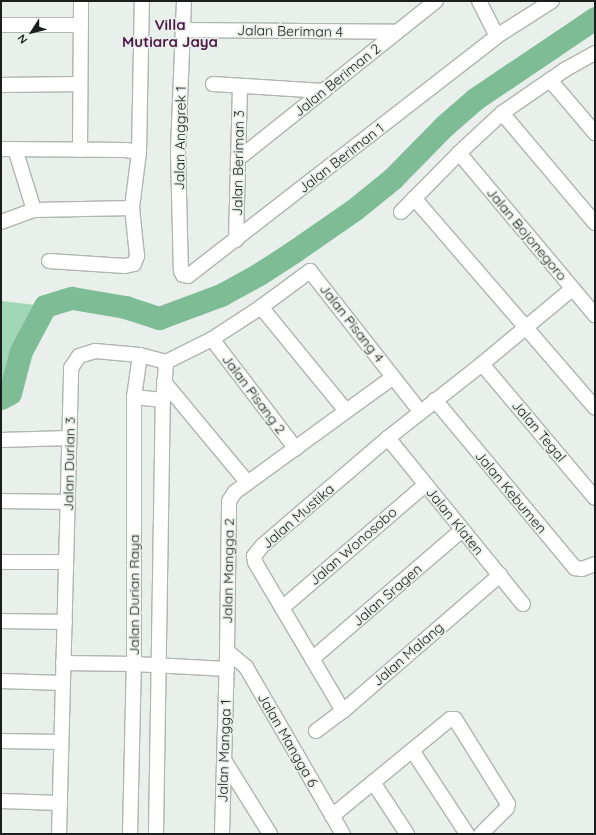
<!DOCTYPE html>
<style>
body{margin:0}
#map{position:relative;width:596px;height:835px;overflow:hidden;background:#e9f0eb;font-family:Quicksand,sans-serif}
div>[style]{position:absolute}
[style*='--x']{left:calc(var(--x)*1px);top:calc(var(--y)*1px);width:calc(var(--w)*1px);rotate:calc(var(--a)*1deg)}
.green>*{inset:0;background:#a2d7b6}
.river>*{height:23px;margin:-11.5px;padding:0 11.5px;transform-origin:11.5px;border-radius:11.5px;background:#7dbc95}
.roads{filter:drop-shadow(1px 0 #afb5b1) drop-shadow(-1px 0 #afb5b1) drop-shadow(0 1px #afb5b1) drop-shadow(0 -1px #afb5b1)}
.minor>*{height:14px;margin:-7px;padding:0 7px;transform-origin:7px;border-radius:7px;background:#fff}
span{translate:-50% -50%;white-space:nowrap;text-align:center;line-height:1.15;-webkit-text-stroke:3.5px #e9f0eb;paint-order:stroke}
.street-label{font-size:14px;color:#1c1e1d}
.neighbourhood-label{font-size:15px;color:#4c1846;font-weight:700}
.frame{position:absolute;inset:0;border:2px solid #1c1e1d;pointer-events:none}
.north{position:absolute;left:12px;top:12px;width:40px;height:40px;-webkit-text-stroke:3px #e9f0eb;paint-order:stroke;rotate:234deg;font-size:11px;font-weight:700;line-height:16px;text-align:center;color:#1c1e1d}
.north::after{content:'';display:block;margin:auto;width:14px;height:18px;background:#1c1e1d;clip-path:polygon(50% 0,100% 100%,50% 72%,0 100%)}
</style>
<div id="map">
<div class="green">
<div style="clip-path:polygon(1px 301px,45px 306px,21px 351px,10px 393px,1px 398px)"></div>
</div>
<div class="river">
<div style="--x:1;--y:398;--w:10;--a:-29"></div>
<div style="--x:10;--y:393;--w:43;--a:-75.3"></div>
<div style="--x:21;--y:351;--w:51;--a:-61.9"></div>
<div style="--x:45;--y:306;--w:28;--a:-17"></div>
<div style="--x:72;--y:298;--w:54;--a:9.6"></div>
<div style="--x:125;--y:307;--w:36;--a:18"></div>
<div style="--x:159;--y:318;--w:66;--a:-20.4"></div>
<div style="--x:221;--y:295;--w:43;--a:-28.9"></div>
<div style="--x:259;--y:274;--w:40;--a:-32.9"></div>
<div style="--x:293;--y:252;--w:75;--a:-34.7"></div>
<div style="--x:355;--y:209;--w:48;--a:-39"></div>
<div style="--x:392;--y:179;--w:74;--a:-45.5"></div>
<div style="--x:444;--y:126;--w:41;--a:-41.1"></div>
<div style="--x:475;--y:99;--w:145;--a:-34"></div>
</div>
<div class="roads">
<div class="minor">
<div style="--x:184;--y:1;--w:151;--a:92.3"></div>
<div style="--x:178;--y:152;--w:119;--a:88.6"></div>
<div style="--x:181;--y:271;--w:4;--a:63"></div>
<div style="--x:183;--y:275;--w:5;--a:11"></div>
<div style="--x:188;--y:276;--w:391;--a:-37.8"></div>
<div style="--x:497;--y:36;--w:65;--a:-32.5"></div>
<div style="--x:479;--y:1;--w:39;--a:63"></div>
<div style="--x:1;--y:25;--w:80;--a:0"></div>
<div style="--x:183;--y:30;--w:213;--a:0.5"></div>
<div style="--x:550;--y:80;--w:70;--a:49.7"></div>
<div style="--x:213;--y:84;--w:111;--a:3.6"></div>
<div style="--x:1;--y:85;--w:79;--a:-0.7"></div>
<div style="--x:502;--y:113;--w:144;--a:49.8"></div>
<div style="--x:1;--y:149;--w:125;--a:0.5"></div>
<div style="--x:126;--y:150;--w:13;--a:9"></div>
<div style="--x:15;--y:149;--w:64;--a:72.7"></div>
<div style="--x:80;--y:150;--w:149;--a:-89.6"></div>
<div style="--x:459;--y:153;--w:212;--a:50"></div>
<div style="--x:238;--y:159;--w:253;--a:-38.6"></div>
<div style="--x:414;--y:198;--w:277;--a:49.2"></div>
<div style="--x:401;--y:212;--w:83;--a:-45.5"></div>
<div style="--x:459;--y:153;--w:59;--a:-42.9"></div>
<div style="--x:502;--y:113;--w:78;--a:-34.5"></div>
<div style="--x:566;--y:69;--w:33;--a:-29"></div>
<div style="--x:1;--y:222;--w:35;--a:-20"></div>
<div style="--x:34;--y:210;--w:98;--a:-1.2"></div>
<div style="--x:236;--y:240;--w:154;--a:-88.5"></div>
<div style="--x:49;--y:261;--w:76;--a:3.8"></div>
<div style="--x:125;--y:266;--w:9;--a:-13"></div>
<div style="--x:134;--y:264;--w:9;--a:-69"></div>
<div style="--x:137;--y:256;--w:48;--a:-95.9"></div>
<div style="--x:132;--y:208;--w:56;--a:-82.9"></div>
<div style="--x:139;--y:152;--w:151;--a:-88.9"></div>
<div style="--x:261;--y:307;--w:134;--a:50.7"></div>
<div style="--x:212;--y:339;--w:138;--a:52.6"></div>
<div style="--x:166;--y:362;--w:51;--a:-26.6"></div>
<div style="--x:212;--y:339;--w:59;--a:-33.1"></div>
<div style="--x:261;--y:307;--w:61;--a:-36.3"></div>
<div style="--x:310;--y:271;--w:170;--a:51.9"></div>
<div style="--x:482;--y:364;--w:175;--a:49.9"></div>
<div style="--x:164;--y:382;--w:131;--a:50.3"></div>
<div style="--x:134;--y:397;--w:29;--a:6"></div>
<div style="--x:435;--y:400;--w:219;--a:50.2"></div>
<div style="--x:575;--y:568;--w:7;--a:8"></div>
<div style="--x:582;--y:569;--w:14;--a:-21"></div>
<div style="--x:388;--y:438;--w:214;--a:50.9"></div>
<div style="--x:1;--y:440;--w:68;--a:-1.7"></div>
<div style="--x:1;--y:501;--w:67;--a:0.9"></div>
<div style="--x:1;--y:562;--w:65;--a:0"></div>
<div style="--x:282;--y:608;--w:189;--a:-40.7"></div>
<div style="--x:1;--y:621;--w:64;--a:0.9"></div>
<div style="--x:227;--y:651;--w:25;--a:40"></div>
<div style="--x:246;--y:667;--w:193;--a:59.9"></div>
<div style="--x:312;--y:659;--w:198;--a:-40.7"></div>
<div style="--x:63;--y:663;--w:71;--a:0.8"></div>
<div style="--x:134;--y:664;--w:93;--a:3.1"></div>
<div style="--x:1;--y:681;--w:62;--a:1.8"></div>
<div style="--x:343;--y:711;--w:165;--a:-120.6"></div>
<div style="--x:259;--y:569;--w:8;--a:-120"></div>
<div style="--x:255;--y:562;--w:6;--a:-99"></div>
<div style="--x:254;--y:556;--w:14;--a:-51"></div>
<div style="--x:263;--y:545;--w:165;--a:-40.6"></div>
<div style="--x:388;--y:438;--w:120;--a:-38.2"></div>
<div style="--x:482;--y:364;--w:117;--a:-39.8"></div>
<div style="--x:316;--y:731;--w:34;--a:-37"></div>
<div style="--x:343;--y:711;--w:208;--a:-40.9"></div>
<div style="--x:1;--y:741;--w:60;--a:1"></div>
<div style="--x:412;--y:750;--w:100;--a:56.8"></div>
<div style="--x:224;--y:760;--w:87;--a:58.1"></div>
<div style="--x:373;--y:782;--w:62;--a:56.8"></div>
<div style="--x:1;--y:801;--w:59;--a:1.9"></div>
<div style="--x:332;--y:816;--w:153;--a:-39.4"></div>
<div style="--x:450;--y:719;--w:5;--a:0"></div>
<div style="--x:455;--y:719;--w:100;--a:58.1"></div>
<div style="--x:508;--y:804;--w:4;--a:104"></div>
<div style="--x:507;--y:808;--w:37;--a:135"></div>
<div style="--x:59;--y:834;--w:466;--a:-88.5"></div>
<div style="--x:71;--y:368;--w:14;--a:-56"></div>
<div style="--x:79;--y:356;--w:17;--a:-17"></div>
<div style="--x:95;--y:351;--w:45;--a:5.1"></div>
<div style="--x:140;--y:355;--w:27;--a:15"></div>
<div style="--x:130;--y:834;--w:170;--a:-88.7"></div>
<div style="--x:134;--y:664;--w:267;--a:-90"></div>
<div style="--x:134;--y:397;--w:42;--a:-81.9"></div>
<div style="--x:156;--y:834;--w:434;--a:-89.1"></div>
<div style="--x:163;--y:400;--w:38;--a:-85"></div>
<div style="--x:222;--y:834;--w:183;--a:-88.4"></div>
<div style="--x:227;--y:651;--w:150;--a:-89.2"></div>
<div style="--x:229;--y:501;--w:11;--a:-56"></div>
<div style="--x:235;--y:492;--w:195;--a:-36"></div>
</div>
</div>
<div class="street-label">
<span style="left:290px;top:31px;rotate:1deg">Jalan Beriman 4</span>
<span style="left:337px;top:80px;rotate:-39deg">Jalan Beriman 2</span>
<span style="left:180px;top:138px;rotate:-89deg">Jalan Anggrek 1</span>
<span style="left:341px;top:158px;rotate:-38deg">Jalan Beriman 1</span>
<span style="left:238px;top:163px;rotate:-89deg">Jalan Beriman 3</span>
<span style="left:527px;top:234px;rotate:50deg">Jalan Bojonegoro</span>
<span style="left:352px;top:323px;rotate:52deg">Jalan Pisang 4</span>
<span style="left:254px;top:394px;rotate:53deg">Jalan Pisang 2</span>
<span style="left:539px;top:431px;rotate:50deg">Jalan Tegal</span>
<span style="left:69px;top:464px;rotate:-89deg">Jalan Durian 3</span>
<span style="left:511px;top:492px;rotate:50deg">Jalan Kebumen</span>
<span style="left:298px;top:516px;rotate:-41deg">Jalan Mustika</span>
<span style="left:455px;top:521px;rotate:51deg">Jalan Klaten</span>
<span style="left:353px;top:546px;rotate:-41deg">Jalan Wonosobo</span>
<span style="left:228px;top:571px;rotate:-89deg">Jalan Mangga 2</span>
<span style="left:134px;top:595px;rotate:-90deg">Jalan Durian Raya</span>
<span style="left:387px;top:595px;rotate:-41deg">Jalan Sragen</span>
<span style="left:408px;top:654px;rotate:-41deg">Jalan Malang</span>
<span style="left:288px;top:740px;rotate:60deg">Jalan Mangga 6</span>
<span style="left:224px;top:751px;rotate:-88deg">Jalan Mangga 1</span>
</div>
<div class="neighbourhood-label">
<span style="left:170px;top:33px">Villa<br>Mutiara Jaya</span>
</div>
<div class="frame"></div>
<div class="north">N</div>
</div>
